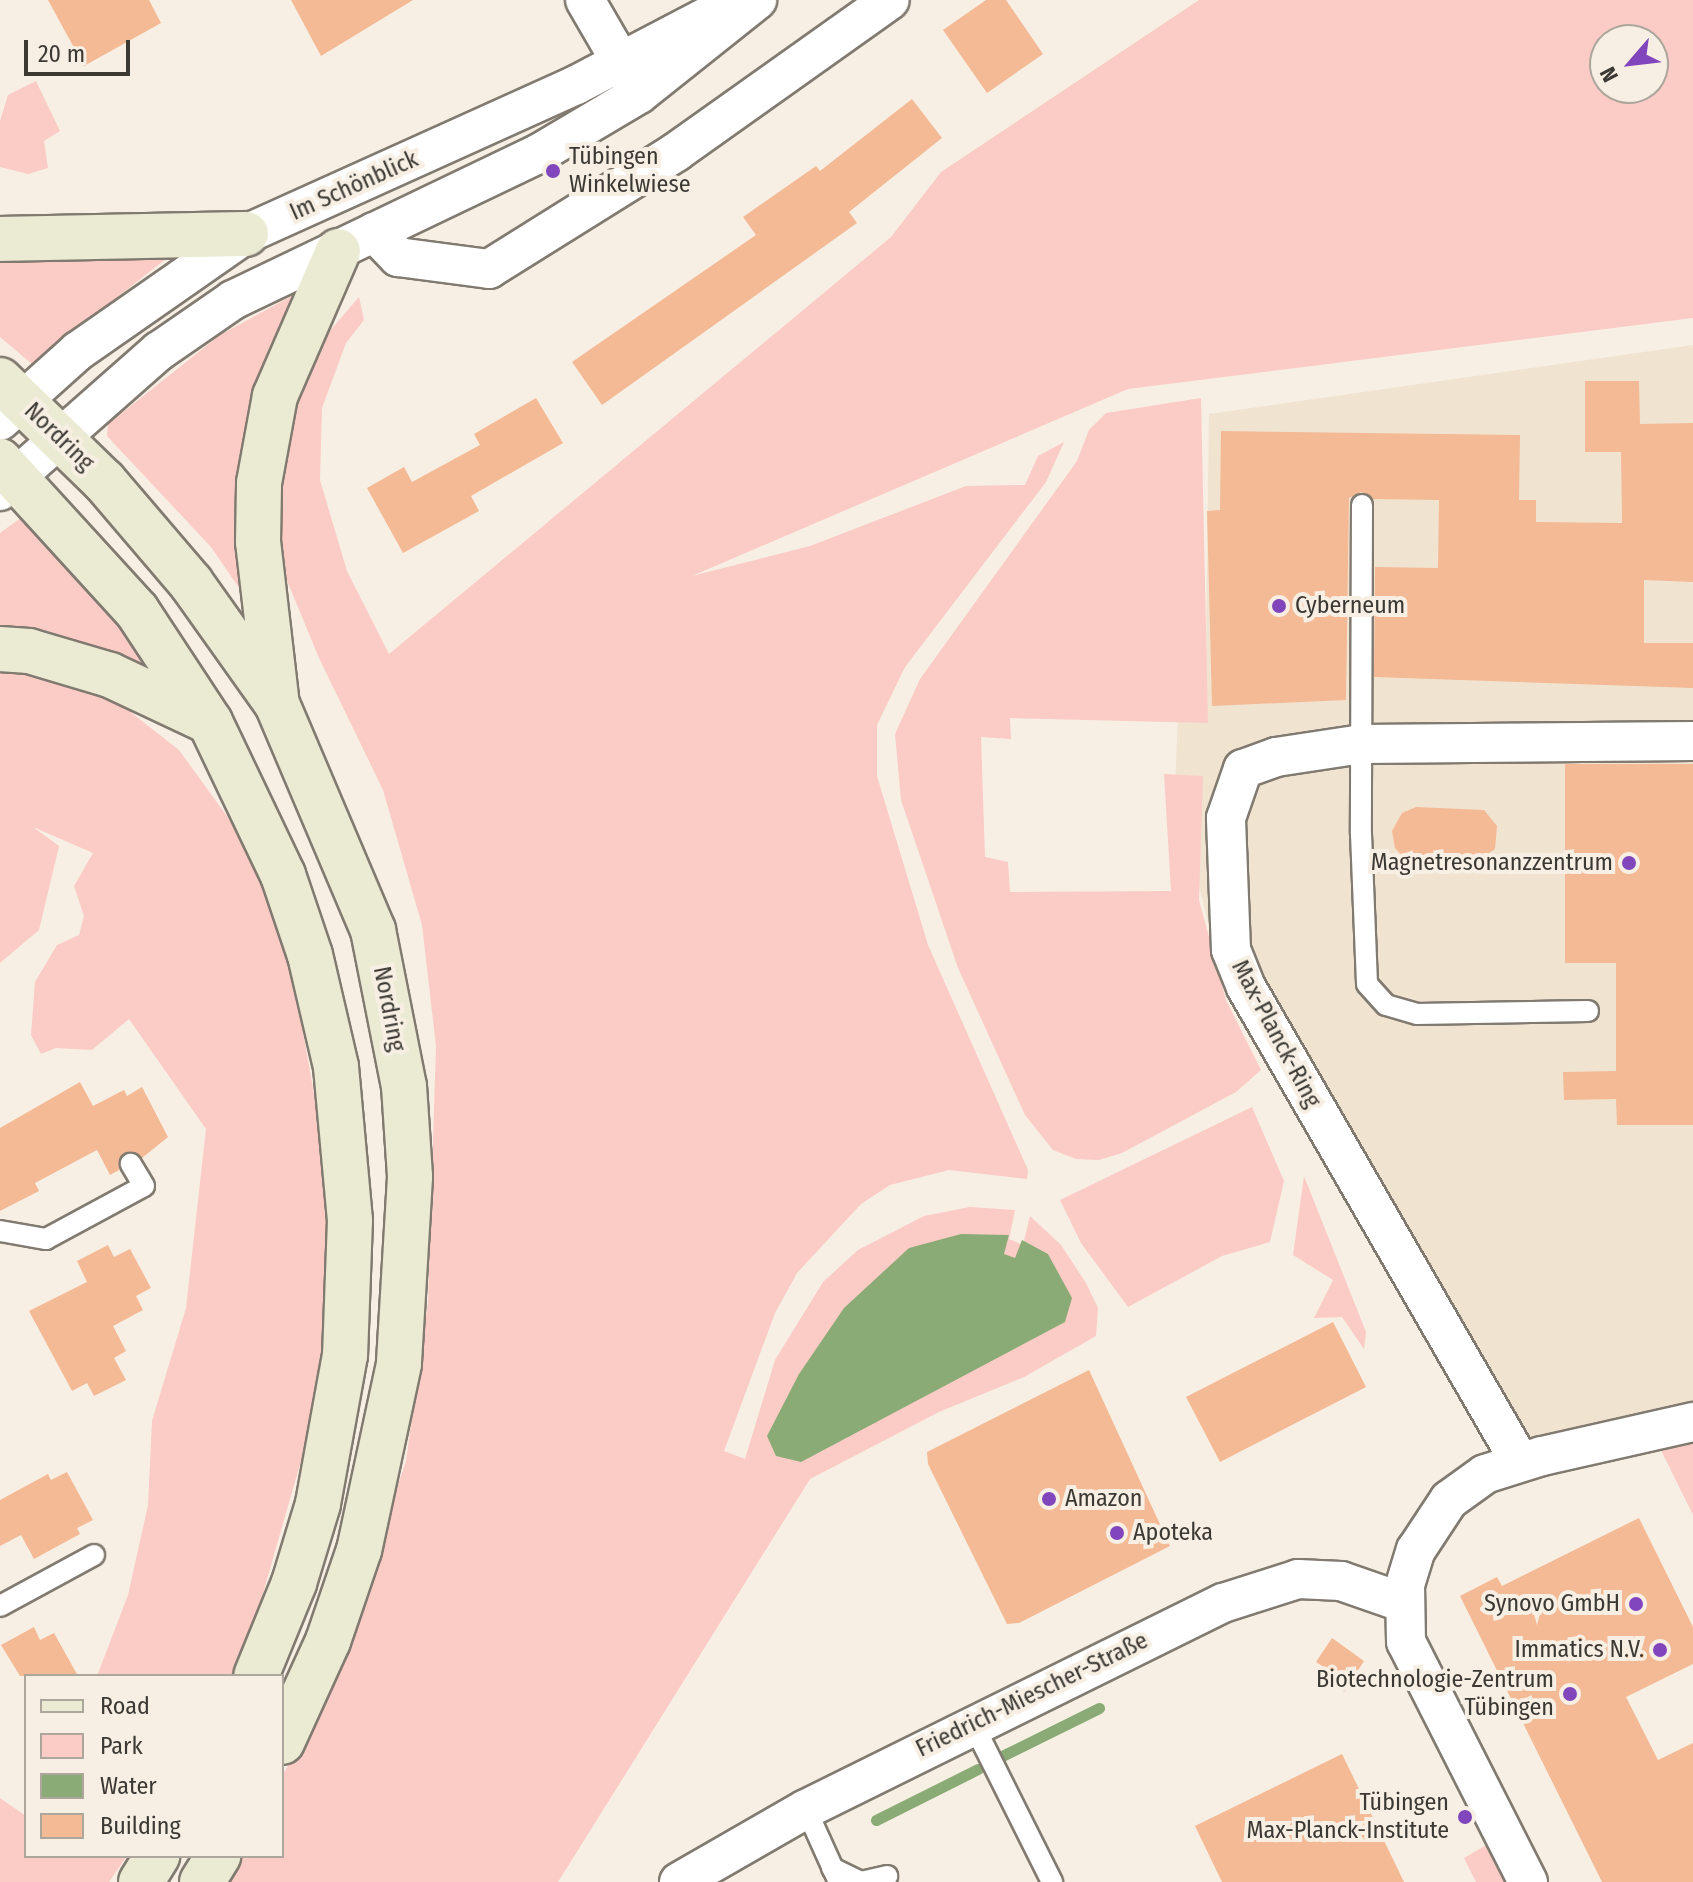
<!DOCTYPE html>
<meta charset="utf-8">
<style>
body{margin:0}
#map{position:relative;width:1693px;height:1882px;overflow:hidden;background:#f7efe3;font-family:"Fira Sans Condensed",sans-serif}
div>[style]{position:absolute}
[style*='--x']{left:calc(var(--x)*1px);top:calc(var(--y)*1px);width:calc(var(--w)*1px);rotate:calc(var(--a)*1deg)}
.built>*{inset:0;background:#f0e4d1}
.green>*{inset:0;background:#fbcbc6}
.water>*{inset:0;background:#8aab75}
.stream>*{height:11px;margin:-5.5px;padding:0 5.5px;transform-origin:5.5px;border-radius:5.5px;background:#8aab75}
.building>*{inset:0;background:#f4b995}
.roads{filter:drop-shadow(2px 0 #817a70) drop-shadow(-2px 0 #817a70) drop-shadow(0 2px #817a70) drop-shadow(0 -2px #817a70)}
.lane>*{height:20px;margin:-10px;padding:0 10px;transform-origin:10px;border-radius:10px;background:#fff}
.street>*{height:38px;margin:-19px;padding:0 19px;transform-origin:19px;border-radius:19px;background:#fff}
.secondary>*{height:44px;margin:-22px;padding:0 22px;transform-origin:22px;border-radius:22px;background:#ebead3}
.dots>*{width:22px;height:22px;translate:-50% -50%;box-sizing:border-box;border:4px solid #f7efe3;border-radius:50%}
span{translate:-50% -50%;white-space:nowrap;text-align:center;line-height:1.15;-webkit-text-stroke:8px #f7efe3;paint-order:stroke}
.poi-label{font-size:24px;color:#3c3934}
.left{translate:0 -50%;text-align:left}
.right{translate:-100% -50%;text-align:right}
.street-label{font-size:24px;color:#3c3934}
.legend{position:absolute;left:24px;top:1674px;width:260px;height:184px;box-sizing:border-box;background:#f7efe3;border:2px solid #aca69d;margin:0;padding:10px 14px;list-style:none;font-size:24px;color:#3c3934}
.legend li{display:flex;align-items:center;gap:16px;height:40px}
.legend b{width:40px;border:2px solid #aca69d}
.north{position:absolute;left:1589px;top:24px;width:80px;height:80px;box-sizing:border-box;background:#f7efe3;border:2px solid #aca69d;border-radius:50%;rotate:242deg;font-size:22px;font-weight:700;line-height:32px;text-align:center;color:#3c3934}
.north::after{content:'';display:block;margin:auto;width:28px;height:36px;background:#8246bc;clip-path:polygon(50% 0,100% 100%,50% 72%,0 100%)}
.scale{position:absolute;left:24px;top:40px;width:106px;height:36px;box-sizing:border-box;border:4px solid #3c3934;border-top:0;padding-left:10px;font-size:24px;line-height:28px;white-space:nowrap;color:#3c3934;-webkit-text-stroke:6px #f7efe3;paint-order:stroke}
</style>
<div id="map">
<div class="built">
<div style="clip-path:polygon(1693px 345px,1693px 1415px,1496px 1459px,1276px 1078px,1215px 950px,1175px 790px,1178px 713px,1205px 708px,1209px 414px)"></div>
</div>
<div class="green">
<div style="clip-path:polygon(evenodd,1199px 0,1693px 0,1693px 318px,1128px 389px,692px 576px,810px 546px,966px 486px,1025px 485px,1038px 456px,1064px 442px,1046px 482px,905px 667px,877px 725px,877px 776px,928px 945px,1028px 1170px,1027px 1179px,949px 1170px,890px 1185px,861px 1204px,797px 1273px,775px 1313px,724px 1451px,745px 1459px,775px 1360px,823px 1282px,858px 1250px,924px 1216px,970px 1207px,1015px 1210px,1009px 1239px,1023px 1245px,1030px 1216px,1061px 1245px,1086px 1283px,1098px 1308px,1096px 1336px,1024px 1377px,939px 1412px,810px 1479px,558px 1882px,221px 1882px,236px 1856px,282px 1856px,282px 1776px,324px 1704px,406px 1461px,428px 1303px,436px 1046px,422px 925px,383px 790px,319px 658px,281px 566px,279px 468px,297px 391px,328px 333px,359px 297px,364px 320px,346px 343px,322px 408px,320px 480px,347px 571px,389px 654px,891px 237px,941px 172px,1199px 0,1605px 40px,1653px 40px,1653px 88px,1605px 88px,1605px 40px)"></div>
<div style="clip-path:polygon(36px 81px,60px 131px,44px 141px,48px 168px,28px 174px,0 167px,0 121px,8px 95px)"></div>
<div style="clip-path:polygon(176px 251px,32px 364px,0 337px,0 252px)"></div>
<div style="clip-path:polygon(301px 291px,248px 601px,211px 547px,107px 436px,108px 424px,220px 335px)"></div>
<div style="clip-path:polygon(1201px 398px,1208px 723px,1010px 718px,1011px 739px,981px 737px,985px 857px,1008px 862px,1010px 892px,1171px 891px,1164px 774px,1203px 776px,1199px 900px,1226px 1000px,1261px 1070px,1236px 1092px,1122px 1153px,1099px 1160px,1076px 1159px,1053px 1150px,1025px 1115px,958px 968px,901px 800px,895px 734px,920px 679px,1077px 461px,1089px 430px,1106px 413px)"></div>
<div style="clip-path:polygon(25px 515px,119px 622px,159px 677px,0 629px,0 533px)"></div>
<div style="clip-path:polygon(0 667px,24px 668px,119px 703px,179px 750px,229px 819px,261px 879px,288px 949px,324px 1149px,329px 1288px,311px 1426px,253px 1628px,231px 1676px,97px 1676px,128px 1595px,148px 1505px,152px 1421px,186px 1308px,206px 1129px,129px 1019px,92px 1050px,56px 1048px,41px 1054px,31px 1035px,35px 982px,57px 945px,79px 935px,84px 916px,74px 886px,93px 853px,33px 827px,59px 846px,39px 930px,0 963px)"></div>
<div style="clip-path:polygon(1252px 1107px,1284px 1181px,1270px 1242px,1222px 1256px,1128px 1307px,1081px 1243px,1060px 1200px)"></div>
<div style="clip-path:polygon(1304px 1176px,1366px 1332px,1364px 1349px,1342px 1317px,1314px 1318px,1333px 1280px,1293px 1255px)"></div>
<div style="clip-path:polygon(1693px 1422px,1693px 1515px,1651px 1430px)"></div>
<div style="clip-path:polygon(0 1798px,26px 1816px,26px 1856px,127px 1856px,109px 1882px,0 1882px)"></div>
<div style="clip-path:polygon(1490px 1843px,1508px 1882px,1476px 1882px,1464px 1858px)"></div>
</div>
<div class="water">
<div style="clip-path:polygon(961px 1234px,1009px 1235px,1004px 1254px,1015px 1258px,1022px 1240px,1048px 1254px,1072px 1298px,1065px 1322px,801px 1462px,776px 1456px,767px 1436px,799px 1374px,844px 1308px,909px 1248px)"></div>
</div>
<div class="stream">
<div style="--x:1004;--y:1755;--w:106;--a:-26.3"></div>
<div style="--x:876;--y:1820;--w:114;--a:-26.6"></div>
</div>
<div class="building">
<div style="clip-path:polygon(48px 0,149px 0,161px 23px,84px 66px)"></div>
<div style="clip-path:polygon(291px 0,413px 0,321px 56px)"></div>
<div style="clip-path:polygon(986px 0,1006px 0,1043px 54px,987px 93px,943px 30px)"></div>
<div style="clip-path:polygon(912px 99px,942px 138px,849px 212px,857px 223px,602px 405px,572px 362px,756px 235px,743px 217px,816px 166px,820px 171px)"></div>
<div style="clip-path:polygon(1585px 381px,1639px 381px,1640px 424px,1693px 423px,1693px 582px,1644px 580px,1644px 643px,1693px 643px,1693px 688px,1374px 677px,1375px 567px,1438px 568px,1439px 500px,1373px 499px,1361px 492px,1349px 498px,1346px 700px,1212px 706px,1207px 511px,1220px 510px,1221px 431px,1520px 435px,1519px 500px,1536px 500px,1536px 522px,1622px 523px,1621px 452px,1585px 452px)"></div>
<div style="clip-path:polygon(536px 398px,563px 443px,471px 496px,479px 511px,403px 553px,367px 488px,404px 467px,412px 482px,480px 445px,474px 434px)"></div>
<div style="clip-path:polygon(1565px 764px,1693px 764px,1693px 1125px,1617px 1125px,1616px 1099px,1564px 1100px,1563px 1072px,1616px 1071px,1616px 963px,1565px 963px)"></div>
<div style="clip-path:polygon(1416px 807px,1484px 810px,1497px 826px,1495px 849px,1473px 864px,1406px 860px,1395px 848px,1392px 831px,1402px 813px)"></div>
<div style="clip-path:polygon(80px 1082px,93px 1106px,124px 1090px,127px 1096px,142px 1087px,168px 1137px,142px 1158px,124px 1153px,119px 1170px,110px 1175px,97px 1150px,35px 1183px,39px 1191px,0 1211px,0 1128px)"></div>
<div style="clip-path:polygon(108px 1245px,114px 1257px,130px 1249px,151px 1288px,136px 1296px,143px 1310px,113px 1326px,126px 1351px,114px 1358px,126px 1380px,94px 1396px,87px 1383px,72px 1391px,29px 1311px,87px 1282px,77px 1261px)"></div>
<div style="clip-path:polygon(1333px 1322px,1366px 1387px,1220px 1462px,1186px 1397px)"></div>
<div style="clip-path:polygon(1089px 1370px,1170px 1546px,1019px 1623px,1007px 1624px,928px 1464px,927px 1452px)"></div>
<div style="clip-path:polygon(67px 1472px,93px 1520px,77px 1528px,80px 1534px,34px 1559px,21px 1535px,0 1546px,0 1500px,48px 1474px,51px 1480px)"></div>
<div style="clip-path:polygon(1639px 1518px,1693px 1627px,1693px 1664px,1626px 1697px,1658px 1760px,1693px 1743px,1693px 1882px,1602px 1882px,1460px 1596px,1497px 1577px,1502px 1586px)"></div>
<div style="clip-path:polygon(34px 1627px,40px 1640px,54px 1633px,78px 1676px,20px 1676px,1px 1645px)"></div>
<div style="clip-path:polygon(1332px 1638px,1364px 1661px,1344px 1692px,1335px 1674px,1316px 1662px)"></div>
<div style="clip-path:polygon(1342px 1754px,1404px 1882px,1222px 1882px,1195px 1826px)"></div>
</div>
<div class="roads">
<div class="lane">
<div style="--x:1362;--y:505;--w:329;--a:90.2"></div>
<div style="--x:1361;--y:834;--w:150;--a:87.7"></div>
<div style="--x:1367;--y:984;--w:28;--a:48"></div>
<div style="--x:1386;--y:1005;--w:32;--a:16"></div>
<div style="--x:1417;--y:1014;--w:171;--a:-1"></div>
<div style="--x:0;--y:1231;--w:47;--a:9.9"></div>
<div style="--x:46;--y:1239;--w:111;--a:-28.4"></div>
<div style="--x:144;--y:1186;--w:26;--a:-121"></div>
<div style="--x:0;--y:1606;--w:107;--a:-28.5"></div>
<div style="--x:973;--y:1724;--w:177;--a:63.4"></div>
<div style="--x:806;--y:1809;--w:80;--a:65.7"></div>
<div style="--x:832;--y:1868;--w:32;--a:26"></div>
<div style="--x:861;--y:1882;--w:27;--a:-13"></div>
</div>
<div class="street">
<div style="--x:585;--y:0;--w:94;--a:59.9"></div>
<div style="--x:374;--y:232;--w:35;--a:46"></div>
<div style="--x:398;--y:257;--w:92;--a:7.5"></div>
<div style="--x:489;--y:269;--w:221;--a:-32"></div>
<div style="--x:676;--y:152;--w:262;--a:-35.4"></div>
<div style="--x:0;--y:421;--w:105;--a:-41.9"></div>
<div style="--x:78;--y:351;--w:205;--a:-34.9"></div>
<div style="--x:246;--y:234;--w:362;--a:-24.3"></div>
<div style="--x:576;--y:85;--w:166;--a:-27.6"></div>
<div style="--x:0;--y:491;--w:212;--a:-41.4"></div>
<div style="--x:159;--y:351;--w:90;--a:-34.6"></div>
<div style="--x:233;--y:300;--w:338;--a:-25.6"></div>
<div style="--x:538;--y:154;--w:117;--a:-30.7"></div>
<div style="--x:639;--y:94;--w:151;--a:-38.5"></div>
<div style="--x:1520;--y:1462;--w:548;--a:-119.98"></div>
<div style="--x:1246;--y:987;--w:40;--a:-112"></div>
<div style="--x:1231;--y:950;--w:132;--a:-92.2"></div>
<div style="--x:1226;--y:818;--w:52;--a:-70.9"></div>
<div style="--x:1243;--y:769;--w:35;--a:-20"></div>
<div style="--x:1276;--y:757;--w:87;--a:-8.6"></div>
<div style="--x:1362;--y:744;--w:331;--a:-0.5"></div>
<div style="--x:679;--y:1882;--w:146;--a:-29.9"></div>
<div style="--x:806;--y:1809;--w:465;--a:-26.3"></div>
<div style="--x:1223;--y:1603;--w:79;--a:-17.7"></div>
<div style="--x:1298;--y:1579;--w:43;--a:2.7"></div>
<div style="--x:1341;--y:1581;--w:67;--a:19.2"></div>
<div style="--x:1528;--y:1882;--w:269;--a:-116.9"></div>
<div style="--x:1406;--y:1642;--w:57;--a:-91"></div>
<div style="--x:1405;--y:1585;--w:37;--a:-73"></div>
<div style="--x:1416;--y:1550;--w:60;--a:-56.6"></div>
<div style="--x:1449;--y:1500;--w:44;--a:-35.8"></div>
<div style="--x:1485;--y:1474;--w:60;--a:-17.5"></div>
<div style="--x:1542;--y:1456;--w:155;--a:-12.7"></div>
</div>
<div class="secondary">
<div style="--x:0;--y:239;--w:246;--a:-1.2"></div>
<div style="--x:0;--y:380;--w:145;--a:44.2"></div>
<div style="--x:104;--y:481;--w:134;--a:49.5"></div>
<div style="--x:191;--y:583;--w:148;--a:54.6"></div>
<div style="--x:277;--y:704;--w:246;--a:67"></div>
<div style="--x:373;--y:930;--w:159;--a:78.8"></div>
<div style="--x:404;--y:1086;--w:91;--a:86.2"></div>
<div style="--x:410;--y:1177;--w:187;--a:93.4"></div>
<div style="--x:399;--y:1364;--w:190;--a:102.1"></div>
<div style="--x:359;--y:1550;--w:96;--a:108.8"></div>
<div style="--x:328;--y:1641;--w:111;--a:114.5"></div>
<div style="--x:0;--y:461;--w:203;--a:47.6"></div>
<div style="--x:137;--y:611;--w:133;--a:56.7"></div>
<div style="--x:210;--y:722;--w:170;--a:64.5"></div>
<div style="--x:283;--y:875;--w:84;--a:71.4"></div>
<div style="--x:310;--y:955;--w:115;--a:76.9"></div>
<div style="--x:336;--y:1067;--w:154;--a:84.8"></div>
<div style="--x:350;--y:1220;--w:135;--a:92.1"></div>
<div style="--x:345;--y:1355;--w:151;--a:100.3"></div>
<div style="--x:318;--y:1504;--w:83;--a:106.9"></div>
<div style="--x:294;--y:1583;--w:100;--a:112.2"></div>
<div style="--x:0;--y:649;--w:29;--a:4"></div>
<div style="--x:29;--y:651;--w:84;--a:16.5"></div>
<div style="--x:110;--y:675;--w:110;--a:25.2"></div>
<div style="--x:276;--y:697;--w:156;--a:-96.6"></div>
<div style="--x:258;--y:542;--w:59;--a:-89"></div>
<div style="--x:259;--y:483;--w:88;--a:-79.6"></div>
<div style="--x:275;--y:396;--w:158;--a:-66.5"></div>
<div style="--x:141;--y:1882;--w:31;--a:-58"></div>
<div style="--x:202;--y:1882;--w:31;--a:-58"></div>
</div>
</div>
<div class="dots">
<div style="left:553px;top:171px;background:#8246bc"></div>
<div style="left:1279px;top:606px;background:#8246bc"></div>
<div style="left:1629px;top:863px;background:#8246bc"></div>
<div style="left:1049px;top:1499px;background:#8246bc"></div>
<div style="left:1117px;top:1533px;background:#8246bc"></div>
<div style="left:1636px;top:1604px;background:#8246bc"></div>
<div style="left:1660px;top:1650px;background:#8246bc"></div>
<div style="left:1570px;top:1694px;background:#8246bc"></div>
<div style="left:1465px;top:1817px;background:#8246bc"></div>
</div>
<div class="poi-label">
<span class="left" style="left:569px;top:171px">Tübingen<br>Winkelwiese</span>
<span class="left" style="left:1295px;top:606px">Cyberneum</span>
<span class="right" style="left:1613px;top:863px">Magnetresonanzzentrum</span>
<span class="left" style="left:1065px;top:1499px">Amazon</span>
<span class="left" style="left:1133px;top:1533px">Apoteka</span>
<span class="right" style="left:1620px;top:1604px">Synovo GmbH</span>
<span class="right" style="left:1644px;top:1650px">Immatics N.V.</span>
<span class="right" style="left:1554px;top:1694px">Biotechnologie-Zentrum<br>Tübingen</span>
<span class="right" style="left:1449px;top:1817px">Tübingen<br>Max-Planck-Institute</span>
</div>
<div class="street-label">
<span style="left:354px;top:186px;rotate:-24deg">Im Schönblick</span>
<span style="left:59px;top:437px;rotate:44deg">Nordring</span>
<span style="left:389px;top:1009px;rotate:79deg">Nordring</span>
<span style="left:1276px;top:1034px;rotate:62deg">Max-Planck-Ring</span>
<span style="left:1032px;top:1695px;rotate:-26deg">Friedrich-Miescher-Straße</span>
</div>
<ul class="legend">
<li><b style="height:10px;background:#ebead3"></b>Road</li>
<li><b style="height:22px;background:#fbcbc6"></b>Park</li>
<li><b style="height:22px;background:#8aab75"></b>Water</li>
<li><b style="height:22px;background:#f4b995"></b>Building</li>
</ul>
<div class="north">N</div>
<div class="scale">20 m</div>
</div>
